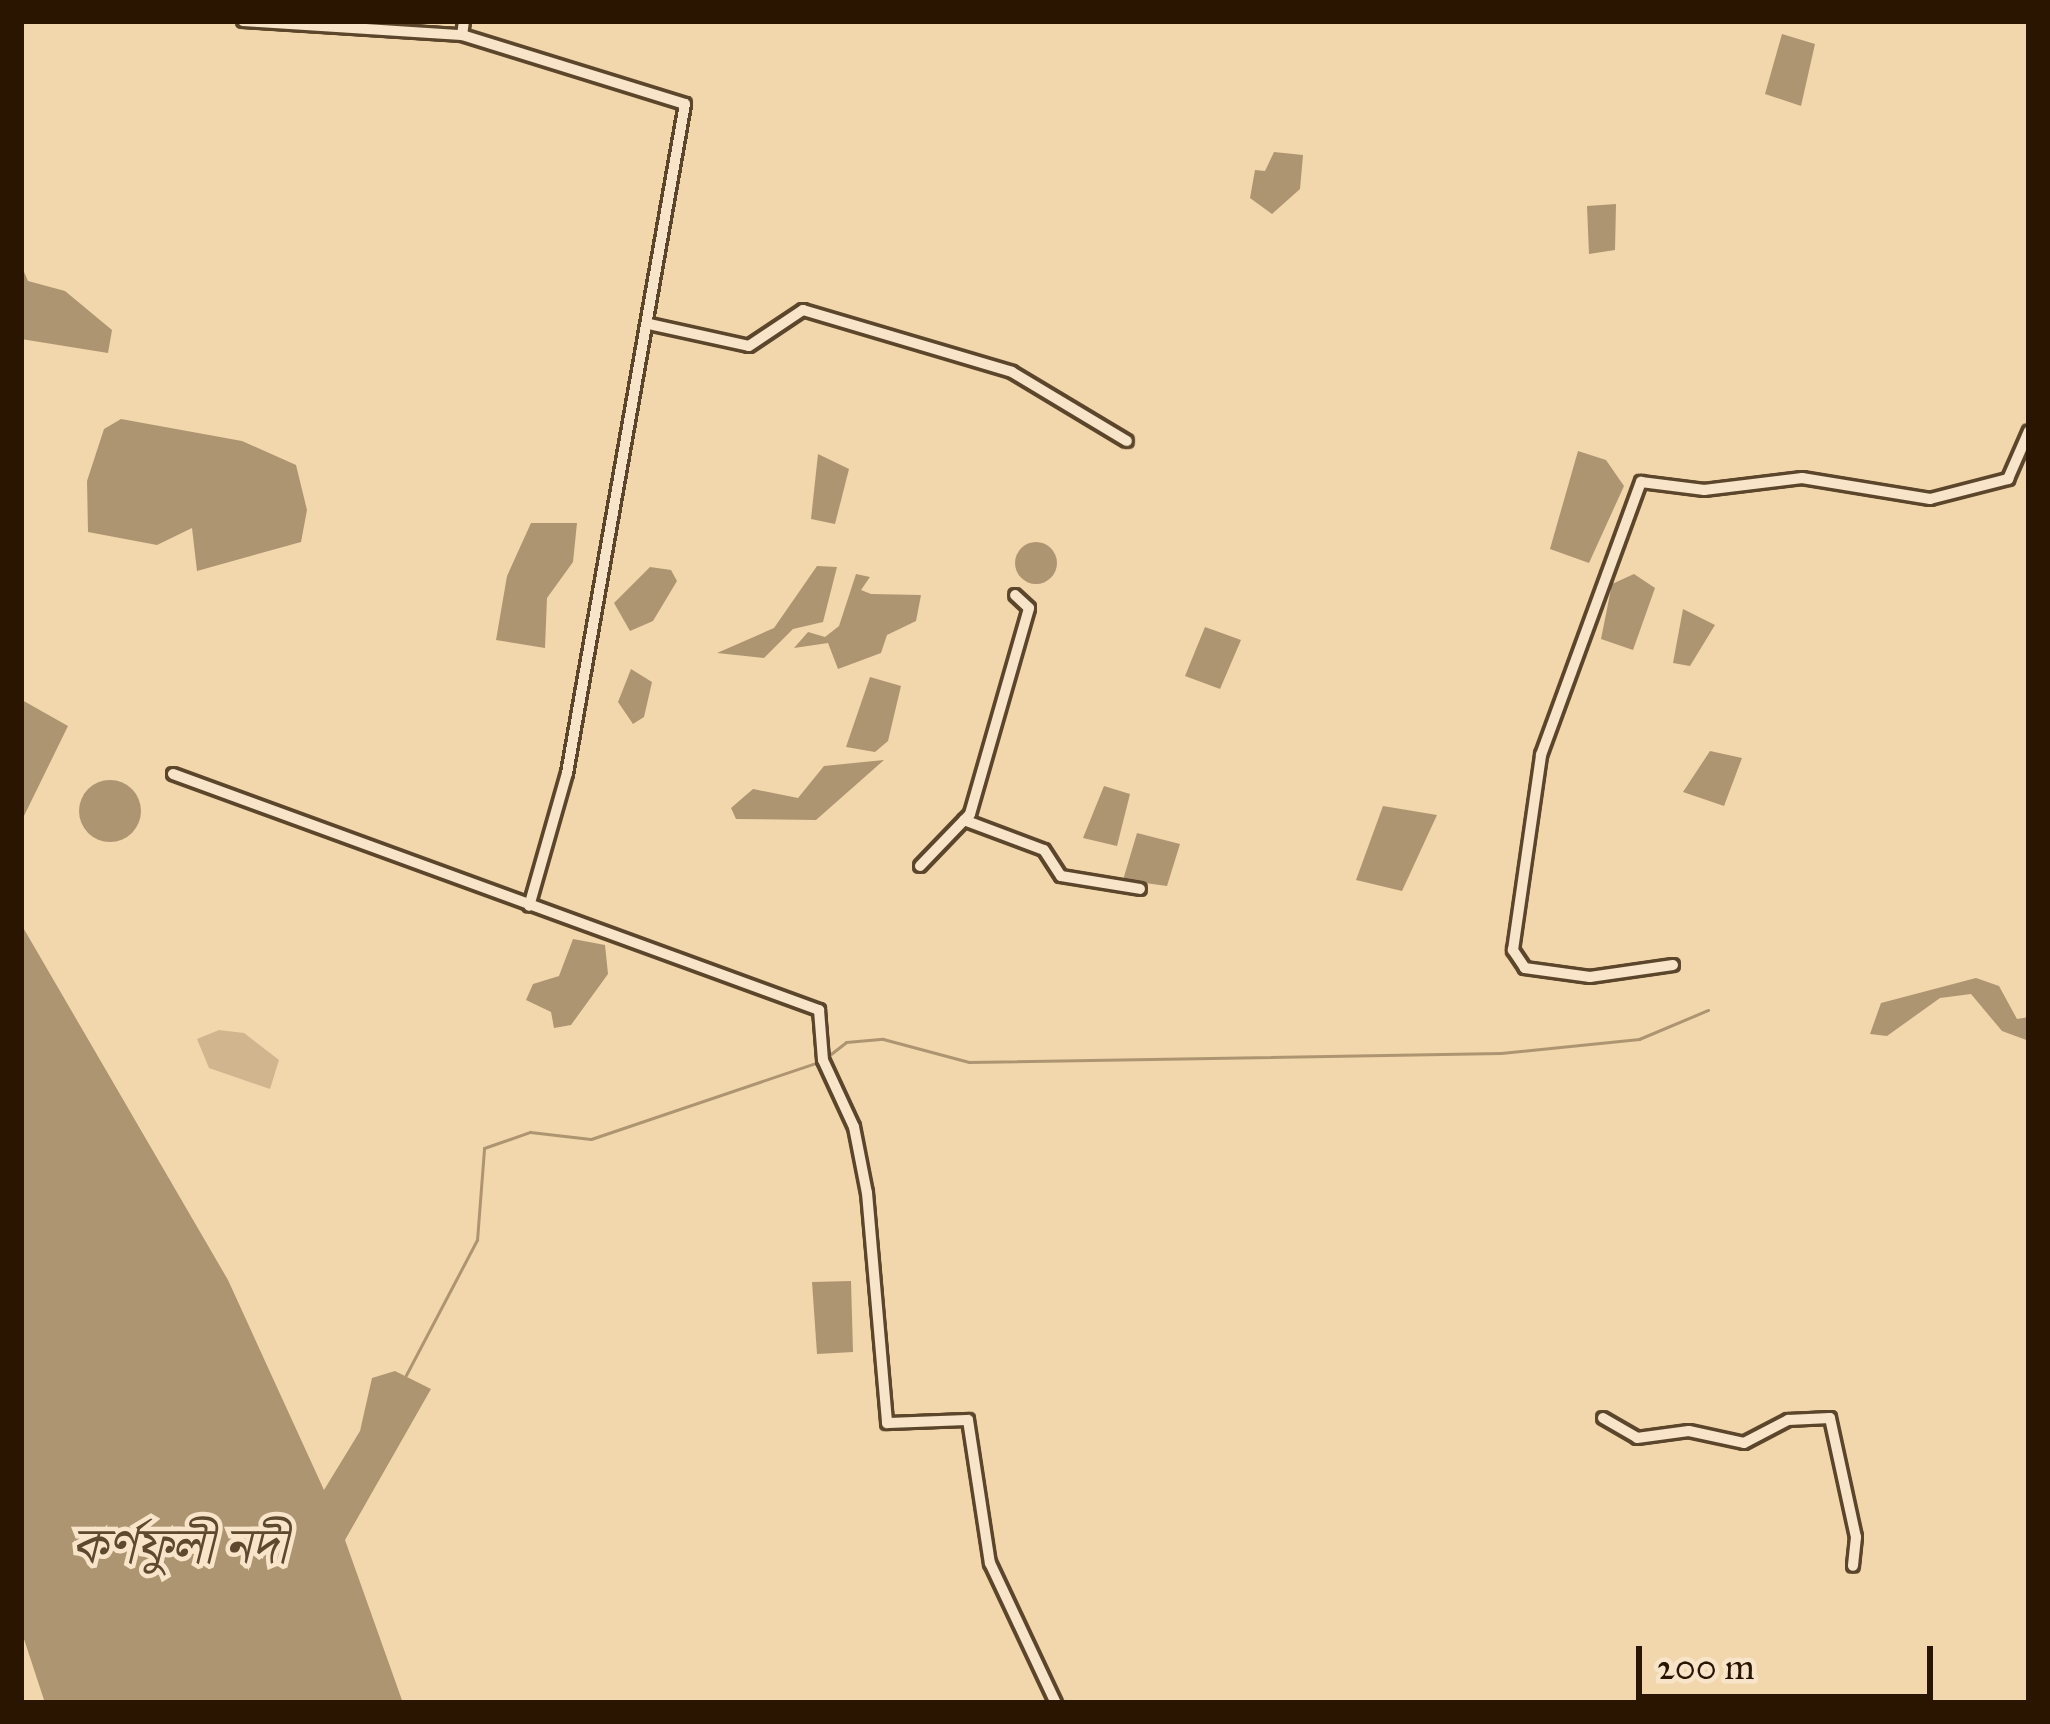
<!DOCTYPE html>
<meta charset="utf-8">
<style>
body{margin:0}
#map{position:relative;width:2050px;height:1724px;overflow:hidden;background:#f2d6ac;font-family:"IM FELL Great Primer","Noto Serif Bengali",serif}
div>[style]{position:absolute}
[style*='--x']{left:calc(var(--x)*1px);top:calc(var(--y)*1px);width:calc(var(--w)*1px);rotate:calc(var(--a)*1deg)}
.green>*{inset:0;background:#d0b58f}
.water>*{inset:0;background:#ae9572}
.round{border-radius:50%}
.stream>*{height:3px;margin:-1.5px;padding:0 1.5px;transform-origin:1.5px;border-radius:1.5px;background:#ae9572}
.roads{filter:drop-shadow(3px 0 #5c462b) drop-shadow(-3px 0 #5c462b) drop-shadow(0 3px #5c462b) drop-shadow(0 -3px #5c462b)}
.minor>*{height:10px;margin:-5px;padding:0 5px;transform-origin:5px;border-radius:5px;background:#f7e4c9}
span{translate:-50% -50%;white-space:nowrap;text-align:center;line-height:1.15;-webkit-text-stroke:9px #f7e4c9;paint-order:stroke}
.water-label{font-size:51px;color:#5f492e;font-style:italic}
.frame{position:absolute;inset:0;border:24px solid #2a1600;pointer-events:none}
.scale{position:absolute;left:1636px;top:1646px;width:297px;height:54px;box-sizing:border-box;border:6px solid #2a1600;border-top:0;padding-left:15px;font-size:36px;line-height:42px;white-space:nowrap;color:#2a1600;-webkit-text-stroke:9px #f7e4c9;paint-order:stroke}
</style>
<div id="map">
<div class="green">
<div style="clip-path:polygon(219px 1030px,244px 1033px,279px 1060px,270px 1089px,209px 1068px,197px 1039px)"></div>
</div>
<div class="water">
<div style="clip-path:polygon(1782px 34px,1815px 44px,1801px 106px,1765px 94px)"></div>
<div style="clip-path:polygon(1274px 152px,1303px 155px,1300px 189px,1272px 214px,1250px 198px,1255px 170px,1265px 171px)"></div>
<div style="clip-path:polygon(1616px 204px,1615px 250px,1589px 254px,1587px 206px)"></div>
<div style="clip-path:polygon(21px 265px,28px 281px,65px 291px,112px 330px,108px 353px,21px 339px)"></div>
<div style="clip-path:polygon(121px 419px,242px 441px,296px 465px,307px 510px,301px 542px,197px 571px,192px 528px,157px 545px,88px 532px,87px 481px,104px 429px)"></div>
<div style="clip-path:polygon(1578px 451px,1606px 460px,1624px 486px,1589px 563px,1550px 549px)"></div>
<div style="clip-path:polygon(818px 454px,849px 469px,835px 524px,811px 519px)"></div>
<div style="clip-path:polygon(531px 523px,577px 523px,573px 562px,547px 598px,545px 648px,496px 640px,507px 576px)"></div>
<div class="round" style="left:1015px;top:542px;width:42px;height:42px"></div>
<div style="clip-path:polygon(817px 566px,837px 567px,823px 622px,793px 629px,764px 658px,717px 653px,774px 628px)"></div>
<div style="clip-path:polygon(650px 567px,671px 570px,677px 581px,653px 621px,630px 631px,614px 603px)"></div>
<div style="clip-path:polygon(856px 574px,870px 577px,861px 590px,871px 594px,921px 595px,916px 621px,887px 635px,881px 653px,838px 669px,828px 643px,794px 648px,808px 632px,825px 637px,839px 626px)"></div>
<div style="clip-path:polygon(1634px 574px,1655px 588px,1633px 650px,1601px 639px,1612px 584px)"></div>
<div style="clip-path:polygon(1683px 609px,1715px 625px,1690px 666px,1673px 663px)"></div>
<div style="clip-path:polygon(1205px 627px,1241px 640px,1220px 689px,1185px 676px)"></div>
<div style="clip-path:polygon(631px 669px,652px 682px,644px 717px,633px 724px,618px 702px)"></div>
<div style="clip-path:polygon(870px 677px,901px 686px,888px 741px,875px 752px,846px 747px)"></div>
<div style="clip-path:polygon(22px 700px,68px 726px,21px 822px,21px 701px)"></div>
<div style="clip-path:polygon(1710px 751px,1742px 758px,1724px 806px,1683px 792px)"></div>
<div style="clip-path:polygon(884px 760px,816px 820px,736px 819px,731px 808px,753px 789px,798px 798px,824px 766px)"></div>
<div class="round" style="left:79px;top:780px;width:62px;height:62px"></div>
<div style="clip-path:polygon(1104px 786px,1130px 794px,1117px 846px,1083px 838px)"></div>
<div style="clip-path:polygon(1383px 806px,1437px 815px,1402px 891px,1356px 880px)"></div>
<div style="clip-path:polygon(1137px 833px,1180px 844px,1167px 886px,1123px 880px)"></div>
<div style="clip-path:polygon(21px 924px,228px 1280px,324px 1490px,360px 1431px,372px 1378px,395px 1371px,431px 1389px,345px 1540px,403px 1703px,45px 1703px,21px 1630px)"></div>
<div style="clip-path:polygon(573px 939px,605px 945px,608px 974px,571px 1025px,554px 1028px,551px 1012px,526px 1000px,533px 984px,559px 976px)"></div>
<div style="clip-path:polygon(1976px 978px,1999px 986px,2017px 1019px,2029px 1017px,2029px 1041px,2002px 1031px,1971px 994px,1940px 998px,1887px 1036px,1870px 1034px,1881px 1003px)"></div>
<div style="clip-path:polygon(851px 1281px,853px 1352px,817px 1354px,812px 1282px)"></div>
</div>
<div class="stream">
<div style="--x:827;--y:1057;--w:24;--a:-38"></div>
<div style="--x:846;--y:1042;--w:37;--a:-5"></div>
<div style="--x:883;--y:1039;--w:89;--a:15"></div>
<div style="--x:969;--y:1062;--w:532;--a:-0.97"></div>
<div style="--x:1501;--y:1053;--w:139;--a:-5.8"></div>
<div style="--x:1639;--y:1039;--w:75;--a:-22.8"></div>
<div style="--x:406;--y:1375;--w:153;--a:-62.3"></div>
<div style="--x:477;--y:1240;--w:92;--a:-85.6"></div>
<div style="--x:484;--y:1148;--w:49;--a:-19.2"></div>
<div style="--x:530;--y:1132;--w:61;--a:6.5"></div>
<div style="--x:591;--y:1139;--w:240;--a:-18.7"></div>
</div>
<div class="roads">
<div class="minor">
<div style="--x:243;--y:21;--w:219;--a:3.7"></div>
<div style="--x:464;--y:21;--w:14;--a:98"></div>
<div style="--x:462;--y:35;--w:233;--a:17.2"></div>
<div style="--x:685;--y:104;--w:679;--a:100"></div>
<div style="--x:567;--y:773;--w:138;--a:105.9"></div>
<div style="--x:649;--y:324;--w:102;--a:12.4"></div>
<div style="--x:749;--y:346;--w:65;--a:-33.7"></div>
<div style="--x:803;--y:310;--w:218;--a:16.5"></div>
<div style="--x:1012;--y:372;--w:134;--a:31"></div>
<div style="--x:173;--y:774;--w:688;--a:20.07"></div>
<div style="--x:819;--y:1010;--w:50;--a:85.4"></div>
<div style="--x:823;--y:1060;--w:74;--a:65.2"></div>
<div style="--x:854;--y:1127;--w:67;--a:78.9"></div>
<div style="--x:867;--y:1193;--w:231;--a:85"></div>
<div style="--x:887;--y:1423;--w:81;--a:-2.1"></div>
<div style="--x:968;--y:1420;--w:145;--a:81.3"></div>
<div style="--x:990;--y:1563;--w:155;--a:64.8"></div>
<div style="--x:964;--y:820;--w:85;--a:20.6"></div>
<div style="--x:1044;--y:850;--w:31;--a:57"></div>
<div style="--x:1061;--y:876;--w:80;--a:9.3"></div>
<div style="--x:920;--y:866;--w:72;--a:-46.1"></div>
<div style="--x:970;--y:814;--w:214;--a:-74"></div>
<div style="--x:1029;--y:608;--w:19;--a:-137"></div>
<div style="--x:1673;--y:965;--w:84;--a:171.8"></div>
<div style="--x:1590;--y:977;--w:66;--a:-172.1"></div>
<div style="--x:1525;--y:968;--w:22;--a:-124"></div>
<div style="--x:1513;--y:950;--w:197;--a:-81.8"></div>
<div style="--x:1541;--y:755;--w:291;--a:-69.9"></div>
<div style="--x:1641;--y:482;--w:64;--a:7.2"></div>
<div style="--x:1704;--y:490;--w:99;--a:-7"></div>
<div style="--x:1802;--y:478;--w:130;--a:9.3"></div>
<div style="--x:1930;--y:499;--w:81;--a:-14.4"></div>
<div style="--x:2008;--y:479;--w:52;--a:-66.4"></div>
<div style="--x:1603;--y:1418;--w:39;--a:30"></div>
<div style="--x:1637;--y:1438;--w:52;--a:-7.7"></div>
<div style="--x:1689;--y:1431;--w:56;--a:12.3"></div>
<div style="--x:1744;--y:1443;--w:50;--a:-27.6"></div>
<div style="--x:1788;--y:1420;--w:42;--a:-2.7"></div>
<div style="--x:1830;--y:1418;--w:122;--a:77.7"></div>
<div style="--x:1856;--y:1537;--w:29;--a:96"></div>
</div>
</div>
<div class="water-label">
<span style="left:179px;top:1546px">কর্ণফুলী নদী</span>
</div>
<div class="frame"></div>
<div class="scale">200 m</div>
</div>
